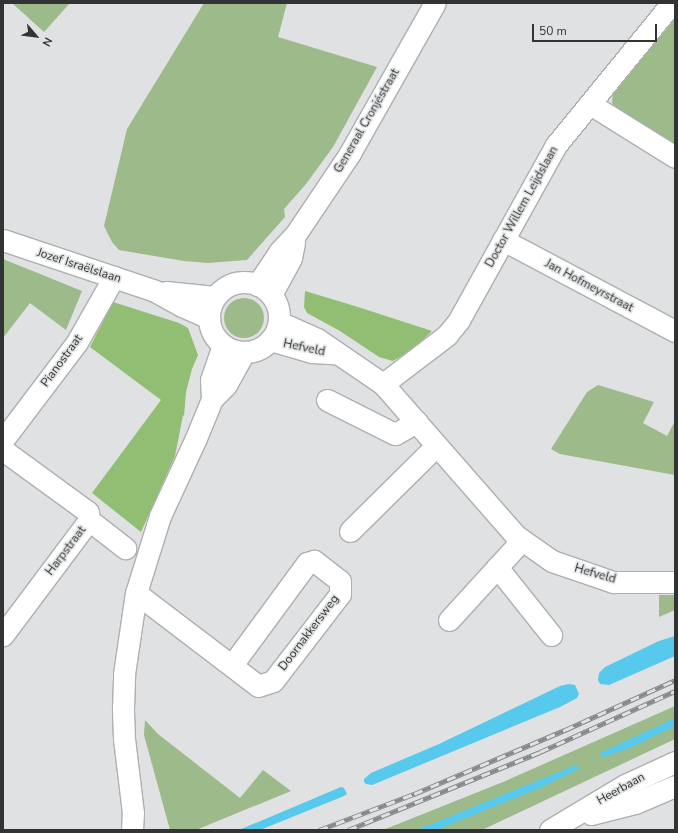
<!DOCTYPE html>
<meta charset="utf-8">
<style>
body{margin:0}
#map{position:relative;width:678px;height:833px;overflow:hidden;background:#dfe1e2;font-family:"Nunito Sans",sans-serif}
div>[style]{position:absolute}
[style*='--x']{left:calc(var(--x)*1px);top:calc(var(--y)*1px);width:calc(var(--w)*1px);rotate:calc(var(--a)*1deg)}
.green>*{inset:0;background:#9dba8a}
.round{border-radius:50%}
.forest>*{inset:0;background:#91be72}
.water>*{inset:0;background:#56c9ec}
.roads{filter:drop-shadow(1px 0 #adafb0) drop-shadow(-1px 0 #adafb0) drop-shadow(0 1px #adafb0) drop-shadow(0 -1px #adafb0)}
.minor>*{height:21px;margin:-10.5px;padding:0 10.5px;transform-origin:10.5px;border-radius:10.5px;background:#fff}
.minor>.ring{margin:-10.5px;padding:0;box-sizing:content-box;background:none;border:21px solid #fff;border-radius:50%}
.rail>*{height:4.5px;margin-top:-2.25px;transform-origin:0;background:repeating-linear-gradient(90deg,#dfe1e2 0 9px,#868889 0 18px);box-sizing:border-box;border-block:1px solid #868889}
span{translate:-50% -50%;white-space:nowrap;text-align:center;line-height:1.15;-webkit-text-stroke:3px #dfe1e2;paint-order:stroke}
.street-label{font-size:12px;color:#323334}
.frame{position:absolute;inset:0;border:4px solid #323334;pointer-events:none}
.north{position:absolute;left:16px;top:16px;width:40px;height:40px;-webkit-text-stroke:3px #dfe1e2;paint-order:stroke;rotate:118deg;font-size:11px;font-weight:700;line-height:16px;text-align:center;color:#323334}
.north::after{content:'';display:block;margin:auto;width:14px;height:18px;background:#323334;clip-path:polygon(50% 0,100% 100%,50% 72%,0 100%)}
.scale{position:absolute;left:532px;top:24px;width:125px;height:18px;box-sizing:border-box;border:2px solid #323334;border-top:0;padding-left:5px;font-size:12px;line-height:14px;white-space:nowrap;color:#323334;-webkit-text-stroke:3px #dfe1e2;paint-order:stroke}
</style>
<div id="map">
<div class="green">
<div style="clip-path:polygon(12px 3px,70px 3px,44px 32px)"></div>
<div style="clip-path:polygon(204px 3px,287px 3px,278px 37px,377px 67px,333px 147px,306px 184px,284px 209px,285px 217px,247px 260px,208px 263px,184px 261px,119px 250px,112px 242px,104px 226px,127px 129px)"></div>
<div style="clip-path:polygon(675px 19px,675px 146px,612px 104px,613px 92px)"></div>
<div style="clip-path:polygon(3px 259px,82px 291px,66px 330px,30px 303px,3px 338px)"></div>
<div class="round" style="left:224px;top:298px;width:40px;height:40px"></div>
<div style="clip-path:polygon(598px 385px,654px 402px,643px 423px,667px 436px,675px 421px,675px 475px,560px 454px,551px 449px,587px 392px)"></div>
<div style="clip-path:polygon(659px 595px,675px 595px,675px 610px,659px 617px)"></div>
<div style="clip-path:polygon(675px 706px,675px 739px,482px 830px,383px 830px,503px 782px)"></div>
<div style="clip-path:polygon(145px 720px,158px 734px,240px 798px,263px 770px,291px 791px,196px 830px,170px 830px,144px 735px)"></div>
</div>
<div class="forest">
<div style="clip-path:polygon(305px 291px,358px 307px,432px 331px,413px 349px,393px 361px,379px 357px,340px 331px,307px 313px,304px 307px)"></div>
<div style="clip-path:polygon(113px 302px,179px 323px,188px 328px,198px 355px,192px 369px,186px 392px,184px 416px,183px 415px,175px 456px,141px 532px,92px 493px,161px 400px,90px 347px)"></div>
</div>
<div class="water">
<div style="clip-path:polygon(675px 636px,675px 656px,609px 685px,600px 684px,598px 680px,599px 673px,605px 667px,659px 641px)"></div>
<div style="clip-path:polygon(569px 684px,575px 685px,579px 694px,577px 698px,560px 707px,372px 785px,366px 784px,364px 782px,364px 779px,371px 773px,439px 744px,560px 686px)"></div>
<div style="clip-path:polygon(675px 718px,675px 726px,630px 748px,604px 757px,600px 756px,600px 753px)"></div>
<div style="clip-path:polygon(576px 765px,579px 769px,542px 787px,437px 830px,417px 830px)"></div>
<div style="clip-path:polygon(341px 787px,344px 788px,347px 794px,344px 796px,260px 830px,239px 830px)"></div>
</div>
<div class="roads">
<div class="minor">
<div style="--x:590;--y:104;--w:100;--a:31.9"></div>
<div style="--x:3;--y:240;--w:160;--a:18.5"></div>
<div style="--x:155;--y:291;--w:31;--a:29"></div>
<div style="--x:182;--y:306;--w:30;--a:24"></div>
<div style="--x:503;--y:240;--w:195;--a:27.9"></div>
<div class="ring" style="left:209px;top:282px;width:49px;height:49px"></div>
<div style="--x:257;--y:285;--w:40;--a:-56"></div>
<div style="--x:279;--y:252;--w:23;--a:-47"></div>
<div style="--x:295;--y:235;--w:99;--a:-56.1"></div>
<div style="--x:350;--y:153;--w:172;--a:-60.5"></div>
<div style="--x:166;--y:292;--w:49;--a:5.8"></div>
<div style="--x:271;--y:295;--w:42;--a:-61.6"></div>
<div style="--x:291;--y:258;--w:16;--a:-79"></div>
<div style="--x:279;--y:322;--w:42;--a:24.1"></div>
<div style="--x:317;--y:339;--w:80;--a:34.3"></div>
<div style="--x:383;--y:384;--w:201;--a:48.8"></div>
<div style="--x:515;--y:535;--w:45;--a:35.1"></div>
<div style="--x:552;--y:561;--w:65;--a:19"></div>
<div style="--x:613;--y:582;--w:62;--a:0"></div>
<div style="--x:270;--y:340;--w:44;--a:15.9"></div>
<div style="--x:312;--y:352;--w:22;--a:3"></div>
<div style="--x:383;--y:384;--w:81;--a:-37.4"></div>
<div style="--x:447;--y:335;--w:19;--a:-51"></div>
<div style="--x:459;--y:320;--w:200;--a:-61"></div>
<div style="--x:556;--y:145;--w:183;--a:-50.8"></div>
<div style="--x:212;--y:399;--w:20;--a:-45"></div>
<div style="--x:226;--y:385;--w:38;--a:-61"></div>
<div style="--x:327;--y:400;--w:76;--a:26.6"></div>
<div style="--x:395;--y:434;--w:25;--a:-29"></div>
<div style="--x:3;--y:440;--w:123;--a:-52.9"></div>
<div style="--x:77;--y:342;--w:75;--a:-60.4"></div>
<div style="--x:3;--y:450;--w:105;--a:36.1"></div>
<div style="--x:88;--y:512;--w:8;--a:83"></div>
<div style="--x:89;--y:520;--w:144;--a:126.8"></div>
<div style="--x:89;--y:520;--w:46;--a:37.9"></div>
<div style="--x:350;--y:531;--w:122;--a:-44.7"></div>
<div style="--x:497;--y:567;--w:87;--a:51.5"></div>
<div style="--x:136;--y:593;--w:153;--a:37.3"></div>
<div style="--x:258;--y:686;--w:16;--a:-18"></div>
<div style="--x:273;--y:681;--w:110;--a:-52.4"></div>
<div style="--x:340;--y:594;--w:13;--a:-90"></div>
<div style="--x:340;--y:581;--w:33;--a:-142"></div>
<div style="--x:314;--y:561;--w:7;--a:164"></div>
<div style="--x:307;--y:563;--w:127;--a:126.3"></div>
<div style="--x:449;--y:620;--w:108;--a:-47.6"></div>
<div style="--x:591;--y:814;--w:45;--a:-14"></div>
<div style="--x:635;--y:803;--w:43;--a:-23"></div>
<div style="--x:132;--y:830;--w:17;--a:-87"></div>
<div style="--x:133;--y:813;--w:75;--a:-96.9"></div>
<div style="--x:124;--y:739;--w:31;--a:-92"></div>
<div style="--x:123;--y:708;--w:34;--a:-88"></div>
<div style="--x:124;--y:674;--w:82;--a:-81.6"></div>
<div style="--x:136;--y:593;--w:81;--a:-72.7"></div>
<div style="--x:160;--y:516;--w:86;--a:-65.2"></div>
<div style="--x:196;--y:438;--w:42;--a:-67.7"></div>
<div style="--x:212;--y:399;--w:19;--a:-93"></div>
<div style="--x:211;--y:380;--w:37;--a:-71"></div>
<div style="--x:550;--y:830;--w:87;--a:-31"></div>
<div style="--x:625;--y:785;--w:55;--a:-24.7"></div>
</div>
</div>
<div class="rail">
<div style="--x:319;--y:830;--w:102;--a:-20.8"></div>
<div style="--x:414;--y:794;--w:164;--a:-23"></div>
<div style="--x:565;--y:730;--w:121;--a:-24.4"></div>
<div style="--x:348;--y:830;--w:207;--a:-22.1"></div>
<div style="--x:540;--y:752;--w:148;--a:-24.3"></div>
</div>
<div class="street-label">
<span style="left:367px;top:121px;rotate:-60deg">Generaal Cronjéstraat</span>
<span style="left:522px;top:207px;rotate:-61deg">Doctor Willem Leijdslaan</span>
<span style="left:79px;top:266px;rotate:18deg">Jozef Israëlslaan</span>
<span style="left:589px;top:286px;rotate:28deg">Jan Hofmeyrstraat</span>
<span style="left:304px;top:348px;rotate:12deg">Hefveld</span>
<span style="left:62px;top:361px;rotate:-54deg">Pianostraat</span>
<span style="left:66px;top:551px;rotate:-53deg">Harpstraat</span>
<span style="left:595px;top:574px;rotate:16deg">Hefveld</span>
<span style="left:309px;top:633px;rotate:-53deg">Doornakkersweg</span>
<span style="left:621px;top:789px;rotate:-29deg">Heerbaan</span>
</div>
<div class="frame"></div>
<div class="north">N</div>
<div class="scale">50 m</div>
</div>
